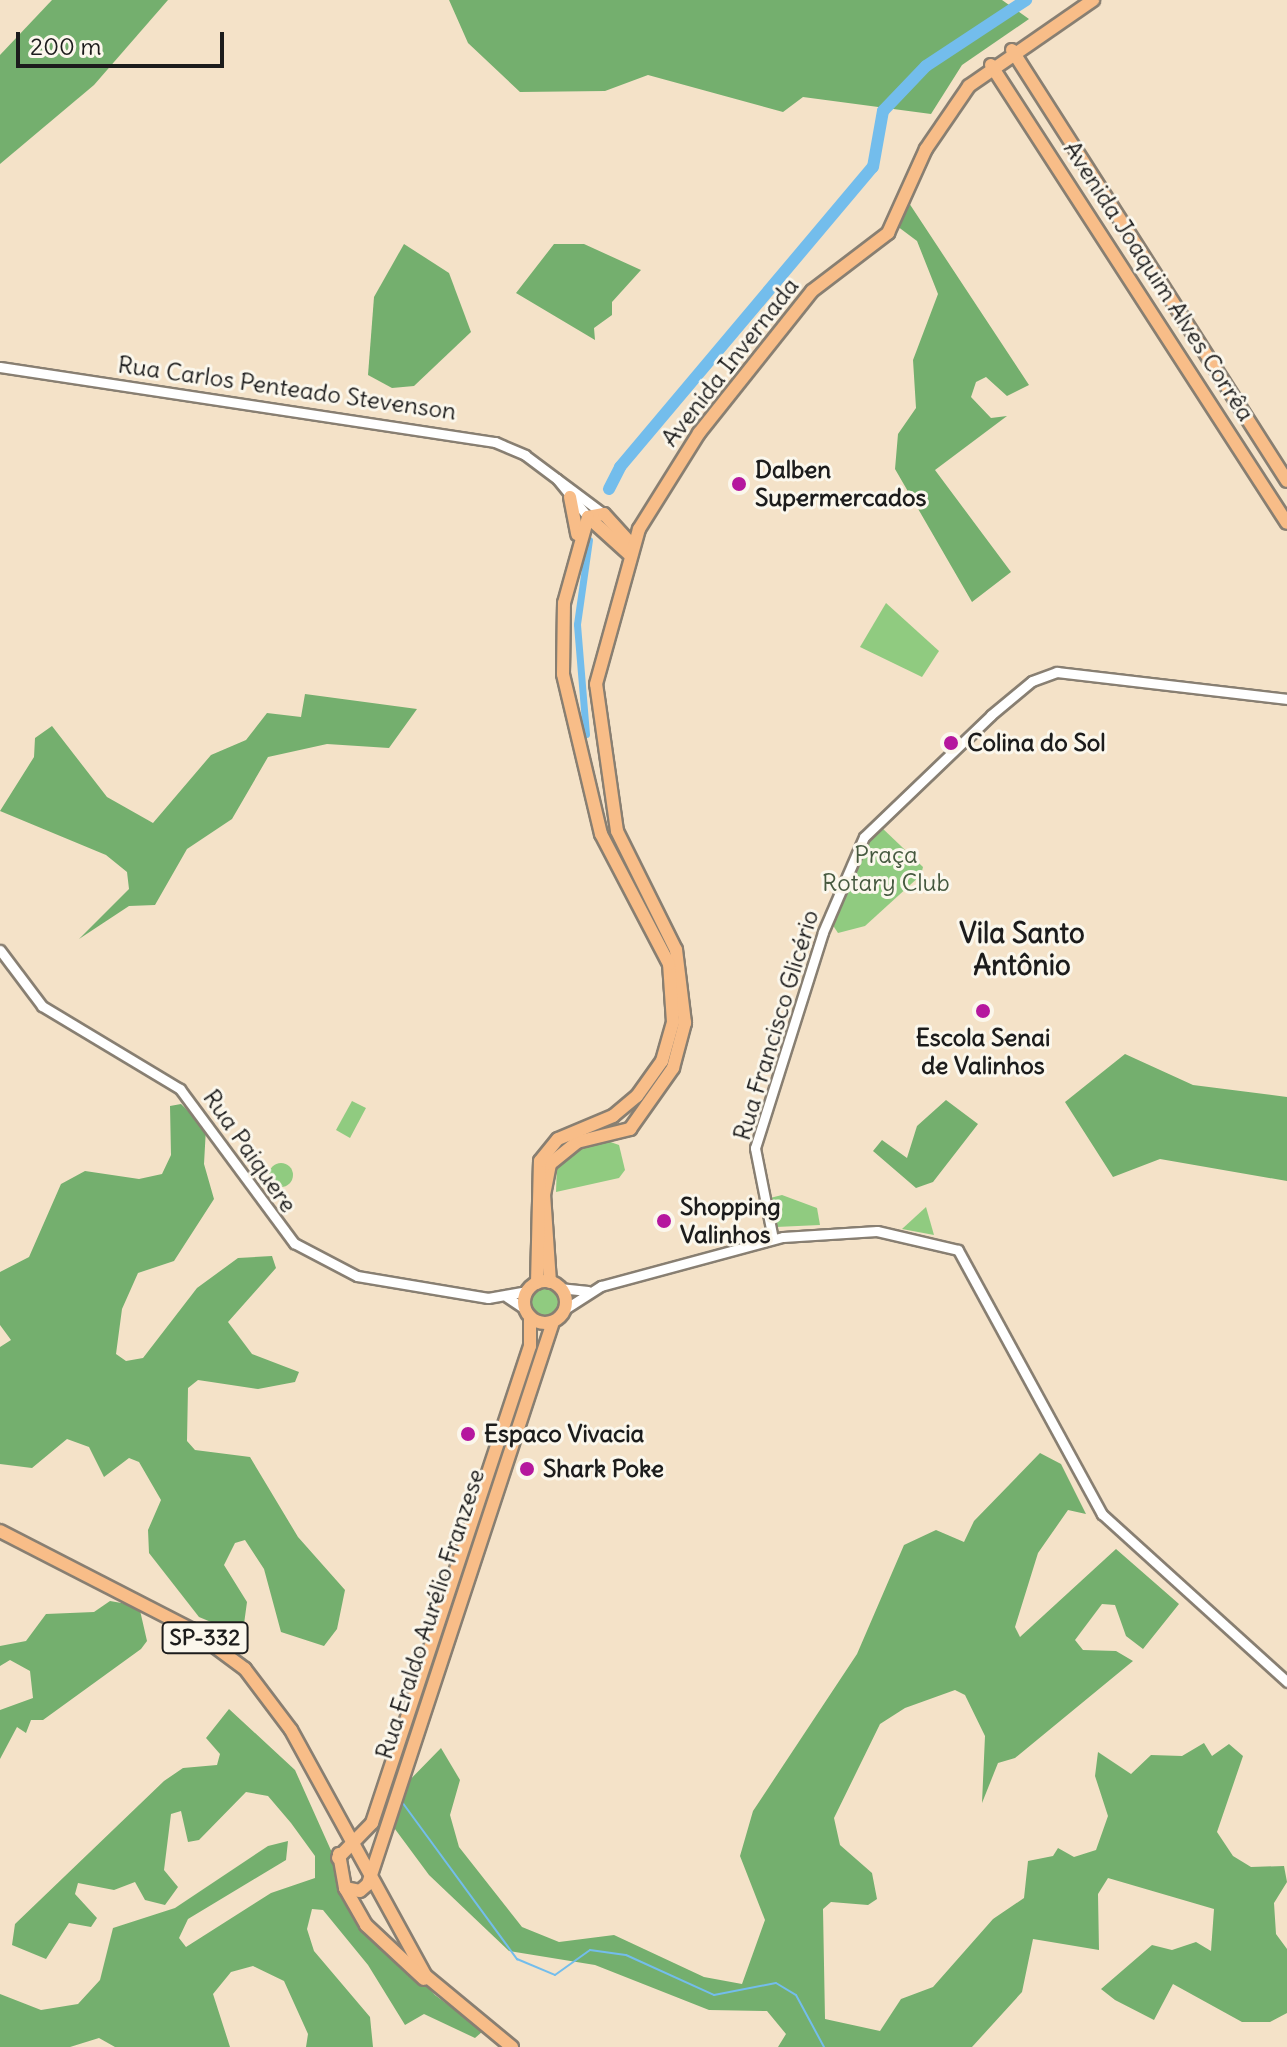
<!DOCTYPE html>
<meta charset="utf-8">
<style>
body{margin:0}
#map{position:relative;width:1287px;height:2047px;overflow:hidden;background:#f4e2c8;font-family:Delius,sans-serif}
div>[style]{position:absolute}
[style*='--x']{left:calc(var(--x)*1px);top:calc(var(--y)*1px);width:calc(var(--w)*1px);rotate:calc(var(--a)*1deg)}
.green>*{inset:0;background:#90cb80}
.round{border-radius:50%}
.forest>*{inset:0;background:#74af6e}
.stream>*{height:2px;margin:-1px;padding:0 1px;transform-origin:1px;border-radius:1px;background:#73bdec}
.canal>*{height:7px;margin:-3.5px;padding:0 3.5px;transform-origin:3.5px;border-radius:3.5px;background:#73bdec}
.river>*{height:12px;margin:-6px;padding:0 6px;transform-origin:6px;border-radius:6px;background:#73bdec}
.roads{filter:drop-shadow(2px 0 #887f72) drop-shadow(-2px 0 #887f72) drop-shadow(0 2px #887f72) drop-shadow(0 -2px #887f72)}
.minor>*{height:9px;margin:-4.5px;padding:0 4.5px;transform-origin:4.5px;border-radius:4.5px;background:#fff}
.major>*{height:12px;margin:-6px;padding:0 6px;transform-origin:6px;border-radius:6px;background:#f8bd88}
.major>.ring{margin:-6px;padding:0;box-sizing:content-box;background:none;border:12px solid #f8bd88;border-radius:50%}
.dots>*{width:22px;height:22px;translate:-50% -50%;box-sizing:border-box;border:4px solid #fbf7ec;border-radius:50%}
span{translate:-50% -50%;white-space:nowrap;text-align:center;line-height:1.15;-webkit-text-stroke:6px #fbf7ec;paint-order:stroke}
.shield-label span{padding:2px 6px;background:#fbf7ec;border:2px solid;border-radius:6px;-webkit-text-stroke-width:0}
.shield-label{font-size:22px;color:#1c1c1c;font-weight:700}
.street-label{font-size:24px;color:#1c1c1c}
.poi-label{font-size:24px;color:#1c1c1c;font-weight:700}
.left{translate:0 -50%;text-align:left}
.park-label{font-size:24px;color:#45593f}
.quarter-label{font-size:28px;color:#1c1c1c;font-weight:700}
.scale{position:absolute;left:16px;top:32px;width:208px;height:36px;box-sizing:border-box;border:4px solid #1c1c1c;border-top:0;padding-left:10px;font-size:24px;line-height:28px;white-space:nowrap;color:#1c1c1c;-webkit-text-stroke:6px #fbf7ec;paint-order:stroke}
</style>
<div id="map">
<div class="green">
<div style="clip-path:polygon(886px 603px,939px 651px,922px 677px,860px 647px)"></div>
<div style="clip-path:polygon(880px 826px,923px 867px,921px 875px,865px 926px,838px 933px,832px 924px,853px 868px)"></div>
<div style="clip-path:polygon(352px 1101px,366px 1108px,350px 1138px,336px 1130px)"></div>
<div style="clip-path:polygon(602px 1139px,619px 1145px,625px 1170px,619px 1178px,556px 1192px,557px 1163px,573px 1147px)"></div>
<div class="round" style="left:269px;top:1163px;width:24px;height:24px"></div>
<div style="clip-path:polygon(782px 1195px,817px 1208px,820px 1225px,776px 1227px,770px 1198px)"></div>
<div style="clip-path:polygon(926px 1207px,934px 1235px,902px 1229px)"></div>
<div class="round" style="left:531px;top:1287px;width:30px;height:30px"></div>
</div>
<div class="forest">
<div style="clip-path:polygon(52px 0,168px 0,94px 85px,0 164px,0 55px)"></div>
<div style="clip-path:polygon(449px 0,1002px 0,1029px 19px,962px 65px,931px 114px,803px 97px,783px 112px,648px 75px,605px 91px,520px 92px,468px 43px)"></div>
<div style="clip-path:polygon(909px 203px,1029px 385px,1007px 396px,986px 377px,976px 382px,971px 397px,991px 418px,1007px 416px,935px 470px,1011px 572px,972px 602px,895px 469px,898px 434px,916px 408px,913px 360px,938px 294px,917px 241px,897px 226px)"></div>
<div style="clip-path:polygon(404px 244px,449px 273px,471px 332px,414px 386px,392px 388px,368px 375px,374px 297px)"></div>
<div style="clip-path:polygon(554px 244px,584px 244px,641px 270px,612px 302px,612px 315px,594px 328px,595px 340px,516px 293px)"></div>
<div style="clip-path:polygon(305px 694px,417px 709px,389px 748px,327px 744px,268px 757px,232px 819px,187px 849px,155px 905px,129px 906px,79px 939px,129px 889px,127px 872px,106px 855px,0 811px,34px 757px,35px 738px,52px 726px,107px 797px,153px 823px,211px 755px,246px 740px,267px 713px,301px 717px)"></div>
<div style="clip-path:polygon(1125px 1054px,1193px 1085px,1287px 1097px,1287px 1181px,1160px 1159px,1113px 1177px,1065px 1102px)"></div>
<div style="clip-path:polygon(946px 1100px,978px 1124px,933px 1182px,916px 1188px,873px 1151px,882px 1140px,907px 1158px,917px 1126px)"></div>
<div style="clip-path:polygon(181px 1104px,206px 1128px,204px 1164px,214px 1199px,174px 1261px,138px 1273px,122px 1309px,116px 1354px,126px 1361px,143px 1358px,197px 1288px,238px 1258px,272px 1256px,276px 1268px,228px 1322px,252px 1354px,299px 1372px,295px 1382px,258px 1389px,198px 1380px,188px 1388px,187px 1441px,195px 1450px,250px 1457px,298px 1537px,345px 1590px,337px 1629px,324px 1646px,281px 1632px,264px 1569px,245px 1540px,235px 1543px,224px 1565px,247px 1602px,244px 1624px,235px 1632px,199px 1617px,149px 1553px,148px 1530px,161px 1500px,139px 1462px,129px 1458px,104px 1477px,89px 1447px,67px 1439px,32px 1468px,0 1464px,0 1347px,11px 1340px,0 1325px,0 1272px,29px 1257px,61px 1184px,85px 1171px,139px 1179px,162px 1174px,171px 1155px,170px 1106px)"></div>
<div style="clip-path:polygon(1040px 1453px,1061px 1464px,1086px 1514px,1068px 1510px,1038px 1553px,1015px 1627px,1020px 1637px,1116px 1549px,1179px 1604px,1143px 1649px,1126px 1636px,1115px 1605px,1102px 1604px,1075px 1640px,1083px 1650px,1116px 1651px,1133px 1661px,1015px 1758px,998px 1763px,982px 1803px,985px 1736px,965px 1695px,955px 1690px,905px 1708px,880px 1724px,834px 1818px,840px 1845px,872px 1873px,877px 1899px,868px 1905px,831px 1902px,823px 1909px,825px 2019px,880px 2031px,901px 1999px,933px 1987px,993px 1919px,1024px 1898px,1028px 1861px,1053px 1856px,1058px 1848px,1074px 1857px,1096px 1850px,1108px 1816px,1095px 1776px,1098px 1752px,1131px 1774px,1151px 1755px,1182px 1756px,1204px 1743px,1212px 1756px,1229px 1744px,1243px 1756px,1217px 1832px,1233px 1856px,1251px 1867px,1284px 1866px,1287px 1882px,1274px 1903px,1276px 1934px,1287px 1949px,1287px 2013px,1270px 2022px,1242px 2022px,1173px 1984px,1154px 2020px,1115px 2000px,1101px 1989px,1152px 1945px,1172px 1950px,1196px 1942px,1211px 1951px,1214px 1909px,1108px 1878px,1098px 1894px,1099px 1950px,1033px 1939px,1022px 1992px,972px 2047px,778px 2047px,786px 2034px,767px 2011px,709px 2010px,595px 1965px,509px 1951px,429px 1875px,392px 1825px,399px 1791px,441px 1748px,460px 1780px,450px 1815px,459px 1847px,522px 1927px,559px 1942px,614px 1935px,704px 1977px,742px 1984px,765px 1920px,740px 1856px,753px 1811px,857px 1654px,904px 1545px,936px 1530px,964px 1542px,974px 1521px)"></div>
<div style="clip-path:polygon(110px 1601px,139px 1606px,147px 1641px,141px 1649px,43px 1720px,31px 1720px,26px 1733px,17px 1727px,0 1759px,0 1710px,33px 1698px,30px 1671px,10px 1660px,0 1666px,0 1646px,26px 1641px,46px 1614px,94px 1612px)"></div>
<div style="clip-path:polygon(229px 1709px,295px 1770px,355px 1904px,435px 1995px,483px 2031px,475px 2038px,424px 2014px,405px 2025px,368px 1965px,323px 1910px,312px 1909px,307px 1929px,314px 1951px,370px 2017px,373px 2047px,306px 2047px,308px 2034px,284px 1981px,253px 1966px,231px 1972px,213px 1994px,230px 2047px,115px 2047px,99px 2038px,70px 2047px,0 2047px,0 1994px,41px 2010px,78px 2004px,100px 1980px,113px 1928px,175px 1908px,268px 1846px,288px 1841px,286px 1860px,188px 1919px,179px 1938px,186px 1947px,271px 1893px,315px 1878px,315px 1856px,291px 1823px,268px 1796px,246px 1792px,199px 1840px,188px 1842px,181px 1811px,171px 1814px,164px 1870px,178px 1887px,165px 1905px,145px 1900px,135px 1882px,114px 1890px,78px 1883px,75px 1894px,97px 1918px,91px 1927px,69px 1923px,46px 1959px,12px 1945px,15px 1924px,164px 1781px,183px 1768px,217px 1765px,220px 1754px,206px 1738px)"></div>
</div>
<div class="stream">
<div style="--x:402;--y:1802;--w:195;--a:53.8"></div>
<div style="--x:517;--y:1959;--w:41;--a:22.8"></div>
<div style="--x:555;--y:1975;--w:43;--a:-35.5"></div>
<div style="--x:590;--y:1950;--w:36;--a:8"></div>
<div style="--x:626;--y:1955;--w:97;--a:24.4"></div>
<div style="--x:714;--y:1995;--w:63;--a:-11"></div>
<div style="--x:776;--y:1983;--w:23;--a:31"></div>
<div style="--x:796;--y:1995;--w:59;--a:61.7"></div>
</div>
<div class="canal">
<div style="--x:586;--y:734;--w:110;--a:-94.7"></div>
<div style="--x:577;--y:624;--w:85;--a:-81.9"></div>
</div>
<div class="river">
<div style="--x:609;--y:489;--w:25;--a:-63"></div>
<div style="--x:620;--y:467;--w:392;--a:-49.9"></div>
<div style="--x:873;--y:167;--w:57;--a:-79.9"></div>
<div style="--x:883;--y:111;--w:62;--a:-46.3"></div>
<div style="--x:926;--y:66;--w:120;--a:-33.4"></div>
</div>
<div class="roads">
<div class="minor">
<div style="--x:0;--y:367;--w:501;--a:8.62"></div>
<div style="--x:495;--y:442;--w:33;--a:23"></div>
<div style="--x:525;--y:455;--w:99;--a:36.8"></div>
<div style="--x:557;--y:479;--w:49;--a:50.8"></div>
<div style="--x:0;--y:950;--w:70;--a:53.1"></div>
<div style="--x:42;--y:1006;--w:161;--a:31"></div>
<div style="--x:180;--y:1089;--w:192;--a:53.5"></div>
<div style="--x:294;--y:1243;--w:71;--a:27.6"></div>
<div style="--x:357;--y:1276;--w:133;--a:9.5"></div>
<div style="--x:488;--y:1298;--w:40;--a:-10"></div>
<div style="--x:773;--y:1239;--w:93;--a:-101.2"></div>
<div style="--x:755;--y:1148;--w:226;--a:-72.5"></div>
<div style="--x:823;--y:932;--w:103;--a:-66.7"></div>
<div style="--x:864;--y:837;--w:176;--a:-43.8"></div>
<div style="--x:991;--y:715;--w:53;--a:-39.7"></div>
<div style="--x:1032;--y:681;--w:27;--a:-20"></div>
<div style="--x:1057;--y:672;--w:232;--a:6.7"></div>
<div style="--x:559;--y:1288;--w:29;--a:6"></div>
<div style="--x:507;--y:1297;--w:23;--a:34"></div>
<div style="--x:565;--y:1309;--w:43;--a:-32.6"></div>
<div style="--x:601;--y:1286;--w:188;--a:-15.1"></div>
<div style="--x:783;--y:1237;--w:94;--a:-3.7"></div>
<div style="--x:877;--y:1231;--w:83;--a:13.2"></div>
<div style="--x:958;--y:1250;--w:301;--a:61.4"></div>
<div style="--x:1102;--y:1514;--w:250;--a:42.2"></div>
</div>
<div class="major">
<div style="--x:1012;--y:50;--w:511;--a:57.46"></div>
<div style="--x:991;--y:65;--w:545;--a:57.13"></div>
<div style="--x:570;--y:497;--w:38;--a:79"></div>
<div style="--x:588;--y:517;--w:16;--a:-11"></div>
<div style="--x:604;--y:514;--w:43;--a:47.8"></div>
<div style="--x:588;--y:517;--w:57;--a:42.1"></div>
<div class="ring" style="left:524px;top:1281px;width:30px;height:30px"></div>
<div style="--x:550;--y:1282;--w:87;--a:-93.9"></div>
<div style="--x:544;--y:1195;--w:32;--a:-79"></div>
<div style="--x:550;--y:1164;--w:35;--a:-39"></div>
<div style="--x:577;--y:1142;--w:55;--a:-13.8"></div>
<div style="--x:630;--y:1129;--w:75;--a:-54.8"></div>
<div style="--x:673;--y:1068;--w:47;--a:-75.1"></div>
<div style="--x:685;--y:1023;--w:74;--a:-97"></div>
<div style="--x:676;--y:950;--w:133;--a:-116.4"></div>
<div style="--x:617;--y:831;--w:148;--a:-98.1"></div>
<div style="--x:596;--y:684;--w:161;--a:-74.5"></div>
<div style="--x:639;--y:529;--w:113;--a:-58"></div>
<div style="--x:699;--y:433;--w:181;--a:-51.5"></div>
<div style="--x:812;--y:291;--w:96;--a:-37.3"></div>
<div style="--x:888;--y:233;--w:92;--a:-65.7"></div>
<div style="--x:926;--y:149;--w:76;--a:-55.7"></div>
<div style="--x:969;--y:86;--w:151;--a:-34.7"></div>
<div style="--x:537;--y:1283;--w:122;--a:-88.6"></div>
<div style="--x:540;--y:1161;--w:28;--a:-51"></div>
<div style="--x:558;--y:1139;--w:60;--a:-22.7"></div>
<div style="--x:613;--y:1116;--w:31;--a:-40"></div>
<div style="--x:637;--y:1096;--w:43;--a:-54.5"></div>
<div style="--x:662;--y:1061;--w:41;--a:-74.2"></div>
<div style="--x:673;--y:1022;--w:58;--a:-93.9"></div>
<div style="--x:669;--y:964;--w:147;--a:-117.6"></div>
<div style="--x:601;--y:834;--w:164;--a:-103.4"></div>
<div style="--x:563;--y:674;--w:71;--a:-89.2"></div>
<div style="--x:564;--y:603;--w:89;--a:-74.4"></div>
<div style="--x:0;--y:1531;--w:215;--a:27.2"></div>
<div style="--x:191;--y:1629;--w:67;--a:36.5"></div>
<div style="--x:245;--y:1669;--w:76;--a:53"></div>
<div style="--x:291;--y:1730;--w:279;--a:61.3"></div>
<div style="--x:425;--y:1975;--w:113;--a:39.6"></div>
<div style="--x:339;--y:1854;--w:35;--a:80"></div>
<div style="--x:345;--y:1888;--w:43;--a:60.4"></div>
<div style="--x:366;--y:1925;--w:79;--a:43"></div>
<div style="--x:338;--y:1858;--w:49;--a:-45.8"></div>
<div style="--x:372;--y:1823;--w:502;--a:-71.67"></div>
<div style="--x:530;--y:1346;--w:29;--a:-90"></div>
<div style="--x:345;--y:1888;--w:15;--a:11"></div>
<div style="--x:360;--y:1891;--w:11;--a:-41"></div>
<div style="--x:368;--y:1884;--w:592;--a:-71.78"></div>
</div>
</div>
<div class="dots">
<div style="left:739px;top:484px;background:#b5179e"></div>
<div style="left:951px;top:743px;background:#b5179e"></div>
<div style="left:983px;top:1011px;background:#b5179e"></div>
<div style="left:664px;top:1221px;background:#b5179e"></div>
<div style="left:468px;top:1434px;background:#b5179e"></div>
<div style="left:527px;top:1469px;background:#b5179e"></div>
</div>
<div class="shield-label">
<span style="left:205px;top:1638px">SP-332</span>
</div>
<div class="street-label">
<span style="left:1159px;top:281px;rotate:57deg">Avenida Joaquim Alves Corrêa</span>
<span style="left:730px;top:362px;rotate:-52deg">Avenida Invernada</span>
<span style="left:287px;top:388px;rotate:8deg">Rua Carlos Penteado Stevenson</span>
<span style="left:776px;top:1025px;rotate:-73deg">Rua Francisco Glicério</span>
<span style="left:250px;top:1151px;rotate:55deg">Rua Paiquere</span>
<span style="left:430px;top:1614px;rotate:-72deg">Rua Eraldo Aurélio Franzese</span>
</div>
<div class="poi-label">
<span class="left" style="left:755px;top:484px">Dalben<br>Supermercados</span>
<span class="left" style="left:967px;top:743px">Colina do Sol</span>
<span style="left:983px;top:1052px">Escola Senai<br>de Valinhos</span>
<span class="left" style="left:680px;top:1221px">Shopping<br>Valinhos</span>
<span class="left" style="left:484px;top:1434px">Espaco Vivacia</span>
<span class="left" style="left:543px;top:1469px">Shark Poke</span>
</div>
<div class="park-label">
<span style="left:886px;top:869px">Praça<br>Rotary Club</span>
</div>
<div class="quarter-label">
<span style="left:1022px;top:949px">Vila Santo<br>Antônio</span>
</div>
<div class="scale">200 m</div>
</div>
